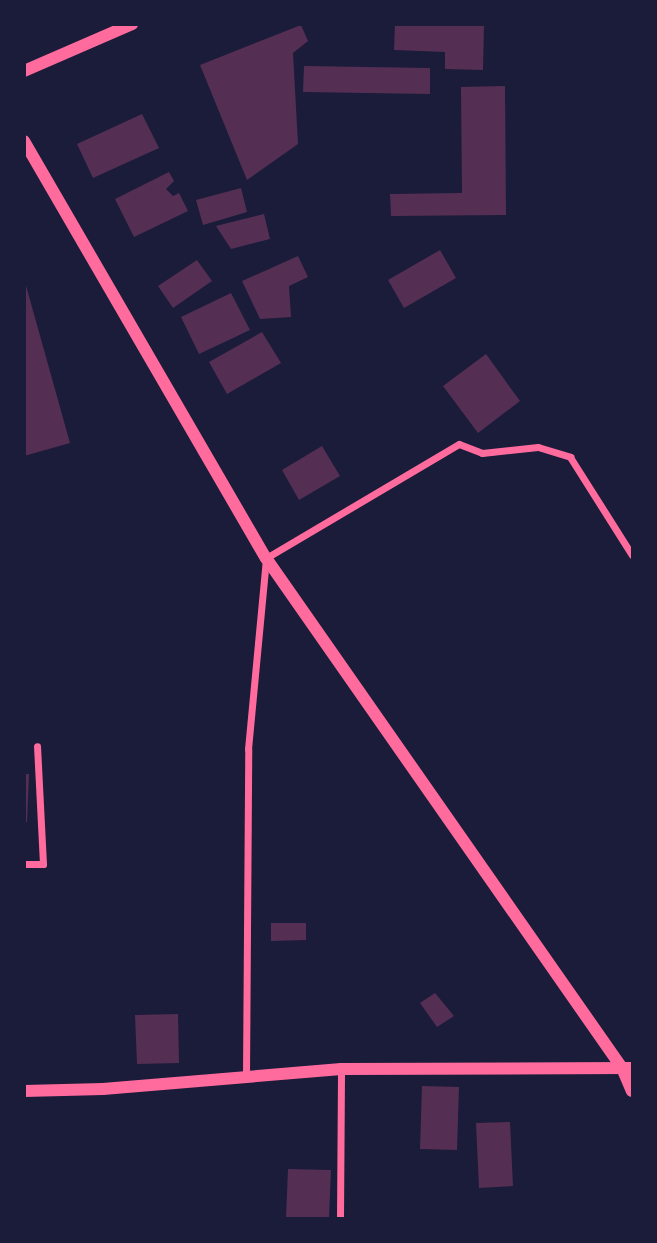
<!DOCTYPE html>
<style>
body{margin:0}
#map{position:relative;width:657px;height:1243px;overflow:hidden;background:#1b1b3a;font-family:"Source Sans 3",sans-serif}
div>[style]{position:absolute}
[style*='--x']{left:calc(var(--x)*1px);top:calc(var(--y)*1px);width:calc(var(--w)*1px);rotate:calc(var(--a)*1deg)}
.building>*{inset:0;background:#542f53}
.minor>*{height:7px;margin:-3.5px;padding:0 3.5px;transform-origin:3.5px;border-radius:3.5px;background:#ff6b9d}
.tertiary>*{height:12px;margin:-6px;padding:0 6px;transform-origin:6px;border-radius:6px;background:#ff6b9d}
span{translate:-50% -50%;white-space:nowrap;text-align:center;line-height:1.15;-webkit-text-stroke:5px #1b1b3a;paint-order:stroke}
.frame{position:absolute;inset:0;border:26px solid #1b1b3a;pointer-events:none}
</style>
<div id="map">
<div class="building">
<div style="clip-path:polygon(395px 24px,484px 24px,483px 70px,445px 69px,445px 52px,394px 50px)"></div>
<div style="clip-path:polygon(301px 25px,308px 41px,293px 53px,298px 144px,247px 180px,200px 65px)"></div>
<div style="clip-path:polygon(304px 66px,430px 68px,430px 94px,303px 92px)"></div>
<div style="clip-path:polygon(505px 86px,506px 215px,391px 216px,390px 194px,462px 193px,461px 87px)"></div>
<div style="clip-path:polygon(142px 114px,159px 148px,93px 178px,77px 144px)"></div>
<div style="clip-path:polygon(169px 172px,174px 181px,166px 189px,173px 196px,179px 193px,188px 211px,134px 237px,115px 199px)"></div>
<div style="clip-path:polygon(241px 188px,247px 212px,203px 225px,196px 200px)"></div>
<div style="clip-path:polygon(264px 214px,270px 239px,231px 249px,216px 226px)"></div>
<div style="clip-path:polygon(440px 250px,456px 278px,404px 308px,388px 280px)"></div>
<div style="clip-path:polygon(298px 256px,308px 277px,289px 286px,291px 317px,260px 319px,242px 281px)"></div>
<div style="clip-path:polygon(197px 260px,212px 281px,173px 308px,158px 286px)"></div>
<div style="clip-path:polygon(25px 282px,70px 443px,24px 456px,24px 283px)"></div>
<div style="clip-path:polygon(231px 293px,250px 330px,199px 354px,181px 317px)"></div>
<div style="clip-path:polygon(262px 332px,281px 363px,227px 394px,209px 362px)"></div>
<div style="clip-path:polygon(486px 354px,520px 401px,478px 433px,443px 386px)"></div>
<div style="clip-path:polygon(322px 446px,340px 476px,299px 500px,282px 470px)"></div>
<div style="clip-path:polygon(24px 774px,29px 774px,27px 822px,24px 822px)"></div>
<div style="clip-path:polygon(271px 923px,306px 923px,306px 940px,271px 941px)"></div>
<div style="clip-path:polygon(435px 993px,454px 1016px,437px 1027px,420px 1003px)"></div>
<div style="clip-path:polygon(178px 1014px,179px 1063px,137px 1064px,135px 1015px)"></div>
<div style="clip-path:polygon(422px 1086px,459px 1087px,457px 1150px,420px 1149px)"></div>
<div style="clip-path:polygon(510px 1122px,513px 1186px,479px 1188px,476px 1123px)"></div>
<div style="clip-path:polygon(288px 1169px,331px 1170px,329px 1218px,286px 1218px)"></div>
</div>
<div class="minor">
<div style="--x:24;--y:864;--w:19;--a:0"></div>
<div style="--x:43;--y:864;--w:118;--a:-92.9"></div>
<div style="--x:246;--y:1075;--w:326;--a:-89.6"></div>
<div style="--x:248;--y:749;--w:192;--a:-84.6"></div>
<div style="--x:266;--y:558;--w:224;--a:-30.6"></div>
<div style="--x:459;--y:444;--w:25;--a:21"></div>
<div style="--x:482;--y:453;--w:56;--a:-6.1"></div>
<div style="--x:538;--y:447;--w:34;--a:17"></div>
<div style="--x:570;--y:457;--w:116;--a:57.7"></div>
<div style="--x:340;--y:1218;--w:149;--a:-89.6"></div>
</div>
<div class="tertiary">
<div style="--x:24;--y:71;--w:118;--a:-23.5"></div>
<div style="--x:24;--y:141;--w:482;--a:59.9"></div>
<div style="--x:266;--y:558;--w:622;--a:55.08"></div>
<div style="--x:622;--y:1068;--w:25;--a:67"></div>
<div style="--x:24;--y:1091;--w:79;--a:-1.5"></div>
<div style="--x:103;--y:1089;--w:239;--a:-4.8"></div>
<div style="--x:341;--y:1069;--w:291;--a:-0.2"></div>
</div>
<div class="frame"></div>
</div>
